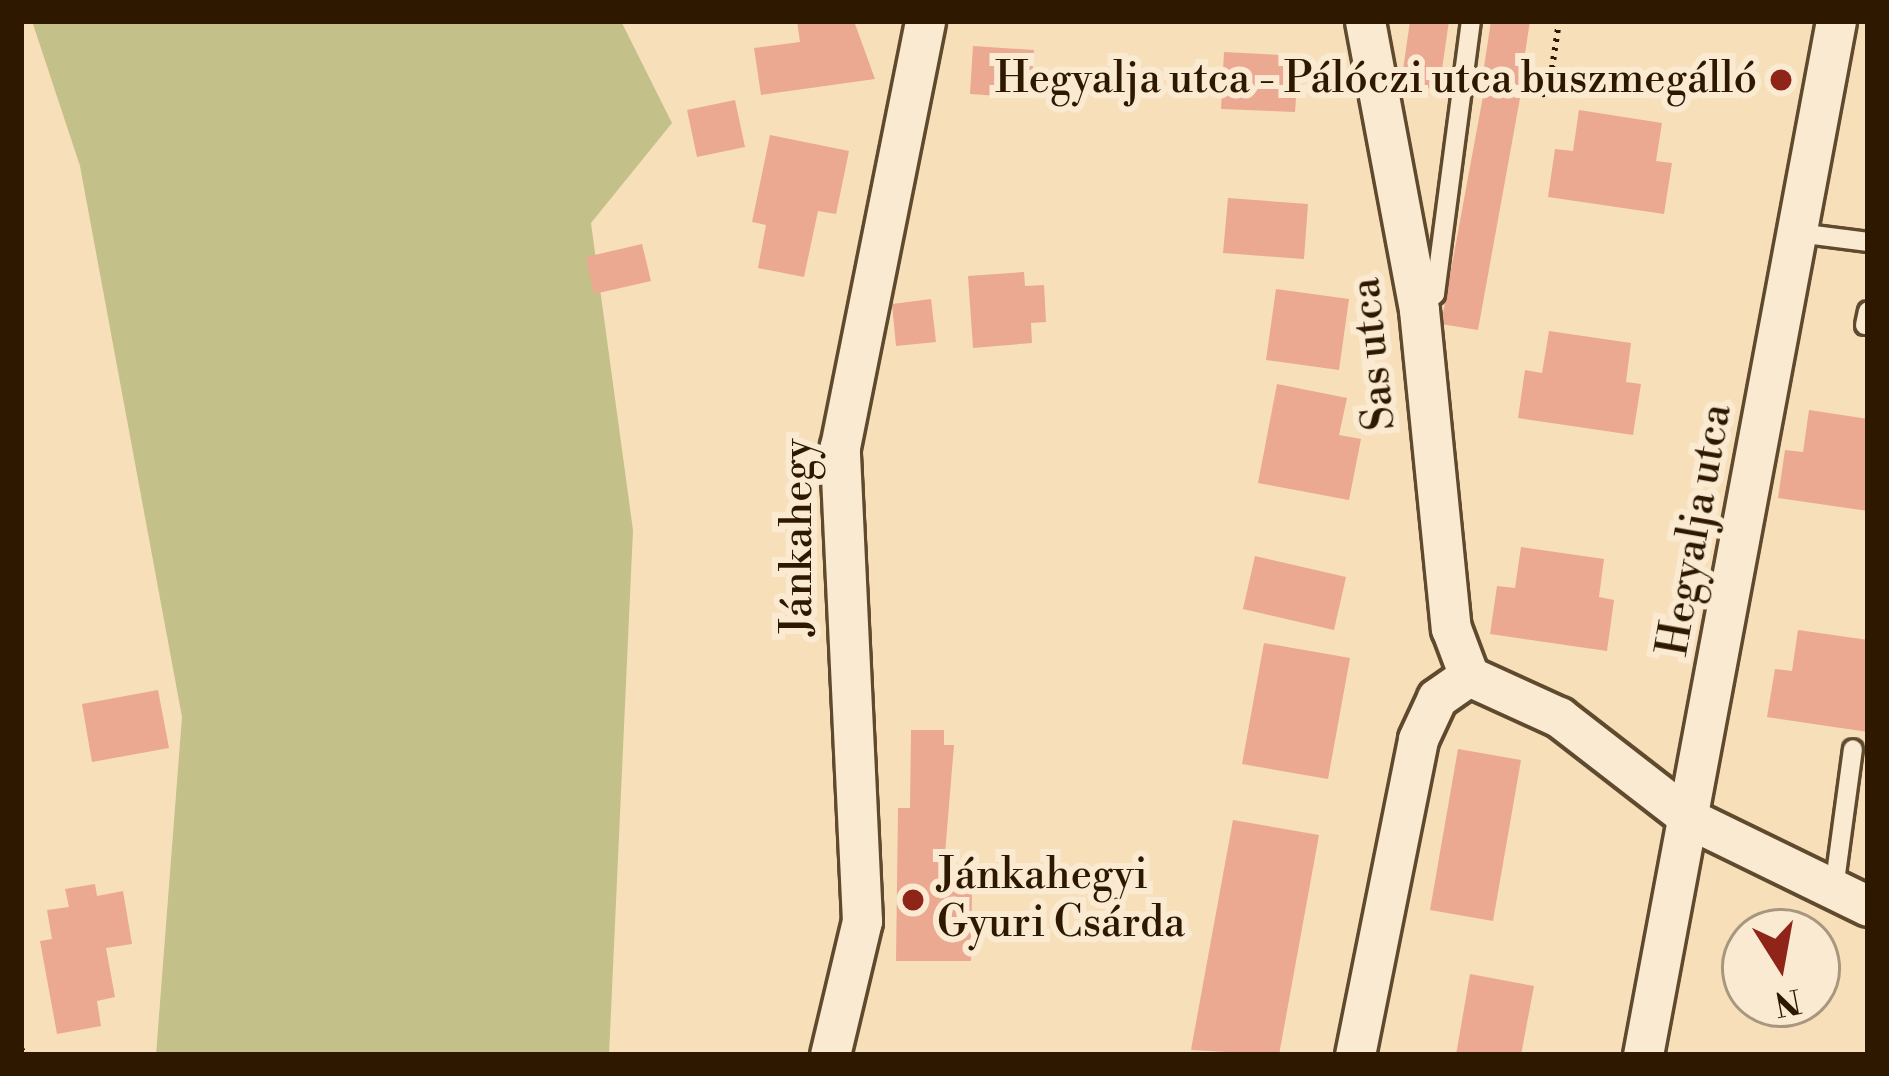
<!DOCTYPE html>
<meta charset="utf-8">
<style>
body{margin:0}
#map{position:relative;width:1889px;height:1076px;overflow:hidden;background:#f7dfb9;font-family:"Libre Bodoni",serif}
div>[style]{position:absolute}
[style*='--x']{left:calc(var(--x)*1px);top:calc(var(--y)*1px);width:calc(var(--w)*1px);rotate:calc(var(--a)*1deg)}
.green>*{inset:0;background:#c4c08a}
.building>*{inset:0;background:#eba991}
.path>*{height:6px;margin-top:-3px;transform-origin:0;background:repeating-linear-gradient(90deg,#2e1900 0 3px,transparent 0 9px)}
.roads{filter:drop-shadow(3px 0 #604a2e) drop-shadow(-3px 0 #604a2e) drop-shadow(0 3px #604a2e) drop-shadow(0 -3px #604a2e)}
.lane>*{height:18px;margin:-9px;padding:0 9px;transform-origin:9px;border-radius:9px;background:#faead2}
.street>*{height:39px;margin:-19.5px;padding:0 19.5px;transform-origin:19.5px;border-radius:19.5px;background:#faead2}
.dots>*{width:33px;height:33px;translate:-50% -50%;box-sizing:border-box;border:6px solid #faead2;border-radius:50%}
span{translate:-50% -50%;white-space:nowrap;text-align:center;line-height:1.15;-webkit-text-stroke:12px #faead2;paint-order:stroke}
.poi-label{font-size:42px;color:#2e1900}
.right{translate:-100% -50%;text-align:right}
.left{translate:0 -50%;text-align:left}
.street-label{font-size:42px;color:#2e1900}
.frame{position:absolute;inset:0;border:24px solid #2e1900;pointer-events:none}
.north{position:absolute;left:1721px;top:908px;width:120px;height:120px;box-sizing:border-box;background:#faead2;border:3px solid #a8967e;border-radius:50%;rotate:169deg;font-size:33px;font-weight:700;line-height:48px;text-align:center;color:#2e1900}
.north::after{content:'';display:block;margin:auto;width:42px;height:54px;background:#8f2418;clip-path:polygon(50% 0,100% 100%,50% 72%,0 100%)}
</style>
<div id="map">
<div class="green">
<div style="clip-path:polygon(32px 21px,621px 21px,672px 123px,591px 223px,633px 530px,609px 1055px,156px 1055px,182px 717px,80px 166px)"></div>
</div>
<div class="building">
<div style="clip-path:polygon(797px 21px,854px 21px,875px 79px,761px 95px,754px 48px,800px 42px)"></div>
<div style="clip-path:polygon(1410px 21px,1449px 21px,1439px 90px,1401px 84px)"></div>
<div style="clip-path:polygon(1491px 21px,1530px 21px,1520px 86px,1482px 80px)"></div>
<div style="clip-path:polygon(973px 46px,1034px 50px,1031px 98px,970px 94px)"></div>
<div style="clip-path:polygon(1224px 52px,1299px 56px,1295px 112px,1221px 109px)"></div>
<div style="clip-path:polygon(1484px 91px,1520px 98px,1478px 330px,1441px 324px)"></div>
<div style="clip-path:polygon(735px 100px,745px 147px,697px 157px,687px 110px)"></div>
<div style="clip-path:polygon(1579px 110px,1662px 123px,1656px 161px,1672px 163px,1664px 214px,1548px 197px,1555px 149px,1573px 151px)"></div>
<div style="clip-path:polygon(770px 135px,849px 151px,836px 214px,818px 211px,804px 277px,758px 268px,766px 225px,752px 222px)"></div>
<div style="clip-path:polygon(1228px 198px,1308px 204px,1304px 259px,1223px 253px)"></div>
<div style="clip-path:polygon(642px 244px,651px 281px,594px 294px,586px 257px)"></div>
<div style="clip-path:polygon(1024px 272px,1025px 286px,1044px 285px,1046px 322px,1031px 323px,1032px 343px,973px 348px,968px 276px)"></div>
<div style="clip-path:polygon(1276px 289px,1349px 299px,1339px 370px,1266px 360px)"></div>
<div style="clip-path:polygon(931px 299px,936px 342px,896px 346px,892px 304px)"></div>
<div style="clip-path:polygon(1549px 331px,1631px 343px,1626px 382px,1641px 384px,1633px 435px,1518px 418px,1525px 370px,1542px 373px)"></div>
<div style="clip-path:polygon(1277px 384px,1347px 398px,1339px 435px,1361px 439px,1349px 500px,1258px 483px)"></div>
<div style="clip-path:polygon(1809px 410px,1868px 419px,1868px 511px,1778px 498px,1785px 450px,1803px 452px)"></div>
<div style="clip-path:polygon(1521px 547px,1604px 559px,1599px 597px,1614px 600px,1607px 651px,1490px 634px,1497px 586px,1515px 588px)"></div>
<div style="clip-path:polygon(1255px 556px,1346px 577px,1334px 630px,1243px 609px)"></div>
<div style="clip-path:polygon(1798px 630px,1868px 640px,1868px 732px,1767px 717px,1775px 669px,1792px 671px)"></div>
<div style="clip-path:polygon(1264px 643px,1350px 658px,1328px 779px,1242px 764px)"></div>
<div style="clip-path:polygon(158px 690px,169px 748px,92px 762px,82px 704px)"></div>
<div style="clip-path:polygon(911px 730px,944px 730px,944px 745px,954px 745px,942px 890px,972px 890px,971px 961px,896px 961px,898px 808px,910px 808px)"></div>
<div style="clip-path:polygon(1458px 749px,1521px 760px,1493px 921px,1430px 910px)"></div>
<div style="clip-path:polygon(1233px 820px,1319px 835px,1279px 1055px,1191px 1050px)"></div>
<div style="clip-path:polygon(95px 884px,97px 896px,123px 891px,132px 944px,106px 948px,115px 997px,97px 1001px,101px 1026px,57px 1034px,40px 941px,52px 939px,47px 910px,69px 907px,65px 889px)"></div>
<div style="clip-path:polygon(1470px 974px,1534px 986px,1521px 1055px,1456px 1055px)"></div>
</div>
<div class="path">
<div style="--x:1489;--y:84;--w:60;--a:10.6"></div>
<div style="--x:1548;--y:95;--w:75;--a:-81.5"></div>
<div style="--x:21;--y:1049;--w:8;--a:50"></div>
</div>
<div class="roads">
<div class="lane">
<div style="--x:1798;--y:233;--w:71;--a:7.3"></div>
<div style="--x:1421;--y:308;--w:20;--a:-45"></div>
<div style="--x:1435;--y:294;--w:275;--a:-82.5"></div>
<div style="--x:1865;--y:325;--w:14;--a:-78"></div>
<div style="--x:1834;--y:889;--w:141;--a:-82.3"></div>
</div>
<div class="street">
<div style="--x:1365;--y:21;--w:294;--a:79.4"></div>
<div style="--x:1419;--y:310;--w:320;--a:84.3"></div>
<div style="--x:1451;--y:628;--w:51;--a:69.4"></div>
<div style="--x:1469;--y:676;--w:99;--a:24.5"></div>
<div style="--x:1559;--y:717;--w:168;--a:37.8"></div>
<div style="--x:1692;--y:820;--w:196;--a:26"></div>
<div style="--x:830;--y:1055;--w:138;--a:-76.6"></div>
<div style="--x:862;--y:921;--w:475;--a:-92.7"></div>
<div style="--x:840;--y:447;--w:434;--a:-78.7"></div>
<div style="--x:1355;--y:1055;--w:322;--a:-78.7"></div>
<div style="--x:1418;--y:739;--w:45;--a:-65.1"></div>
<div style="--x:1437;--y:698;--w:39;--a:-35"></div>
<div style="--x:1643;--y:1055;--w:1052;--a:-79.43"></div>
</div>
</div>
<div class="dots">
<div style="left:1781px;top:80px;background:#8f2418"></div>
<div style="left:913px;top:900px;background:#8f2418"></div>
</div>
<div class="poi-label">
<span class="right" style="left:1757px;top:80px">Hegyalja utca - Pálóczi utca buszmegálló</span>
<span class="left" style="left:937px;top:900px">Jánkahegyi<br>Gyuri Csárda</span>
</div>
<div class="street-label">
<span style="left:1374px;top:354px;rotate:-96deg">Sas utca</span>
<span style="left:1696px;top:530px;rotate:-80deg">Hegyalja utca</span>
<span style="left:799px;top:537px;rotate:-90deg">Jánkahegy</span>
</div>
<div class="frame"></div>
<div class="north">N</div>
</div>
